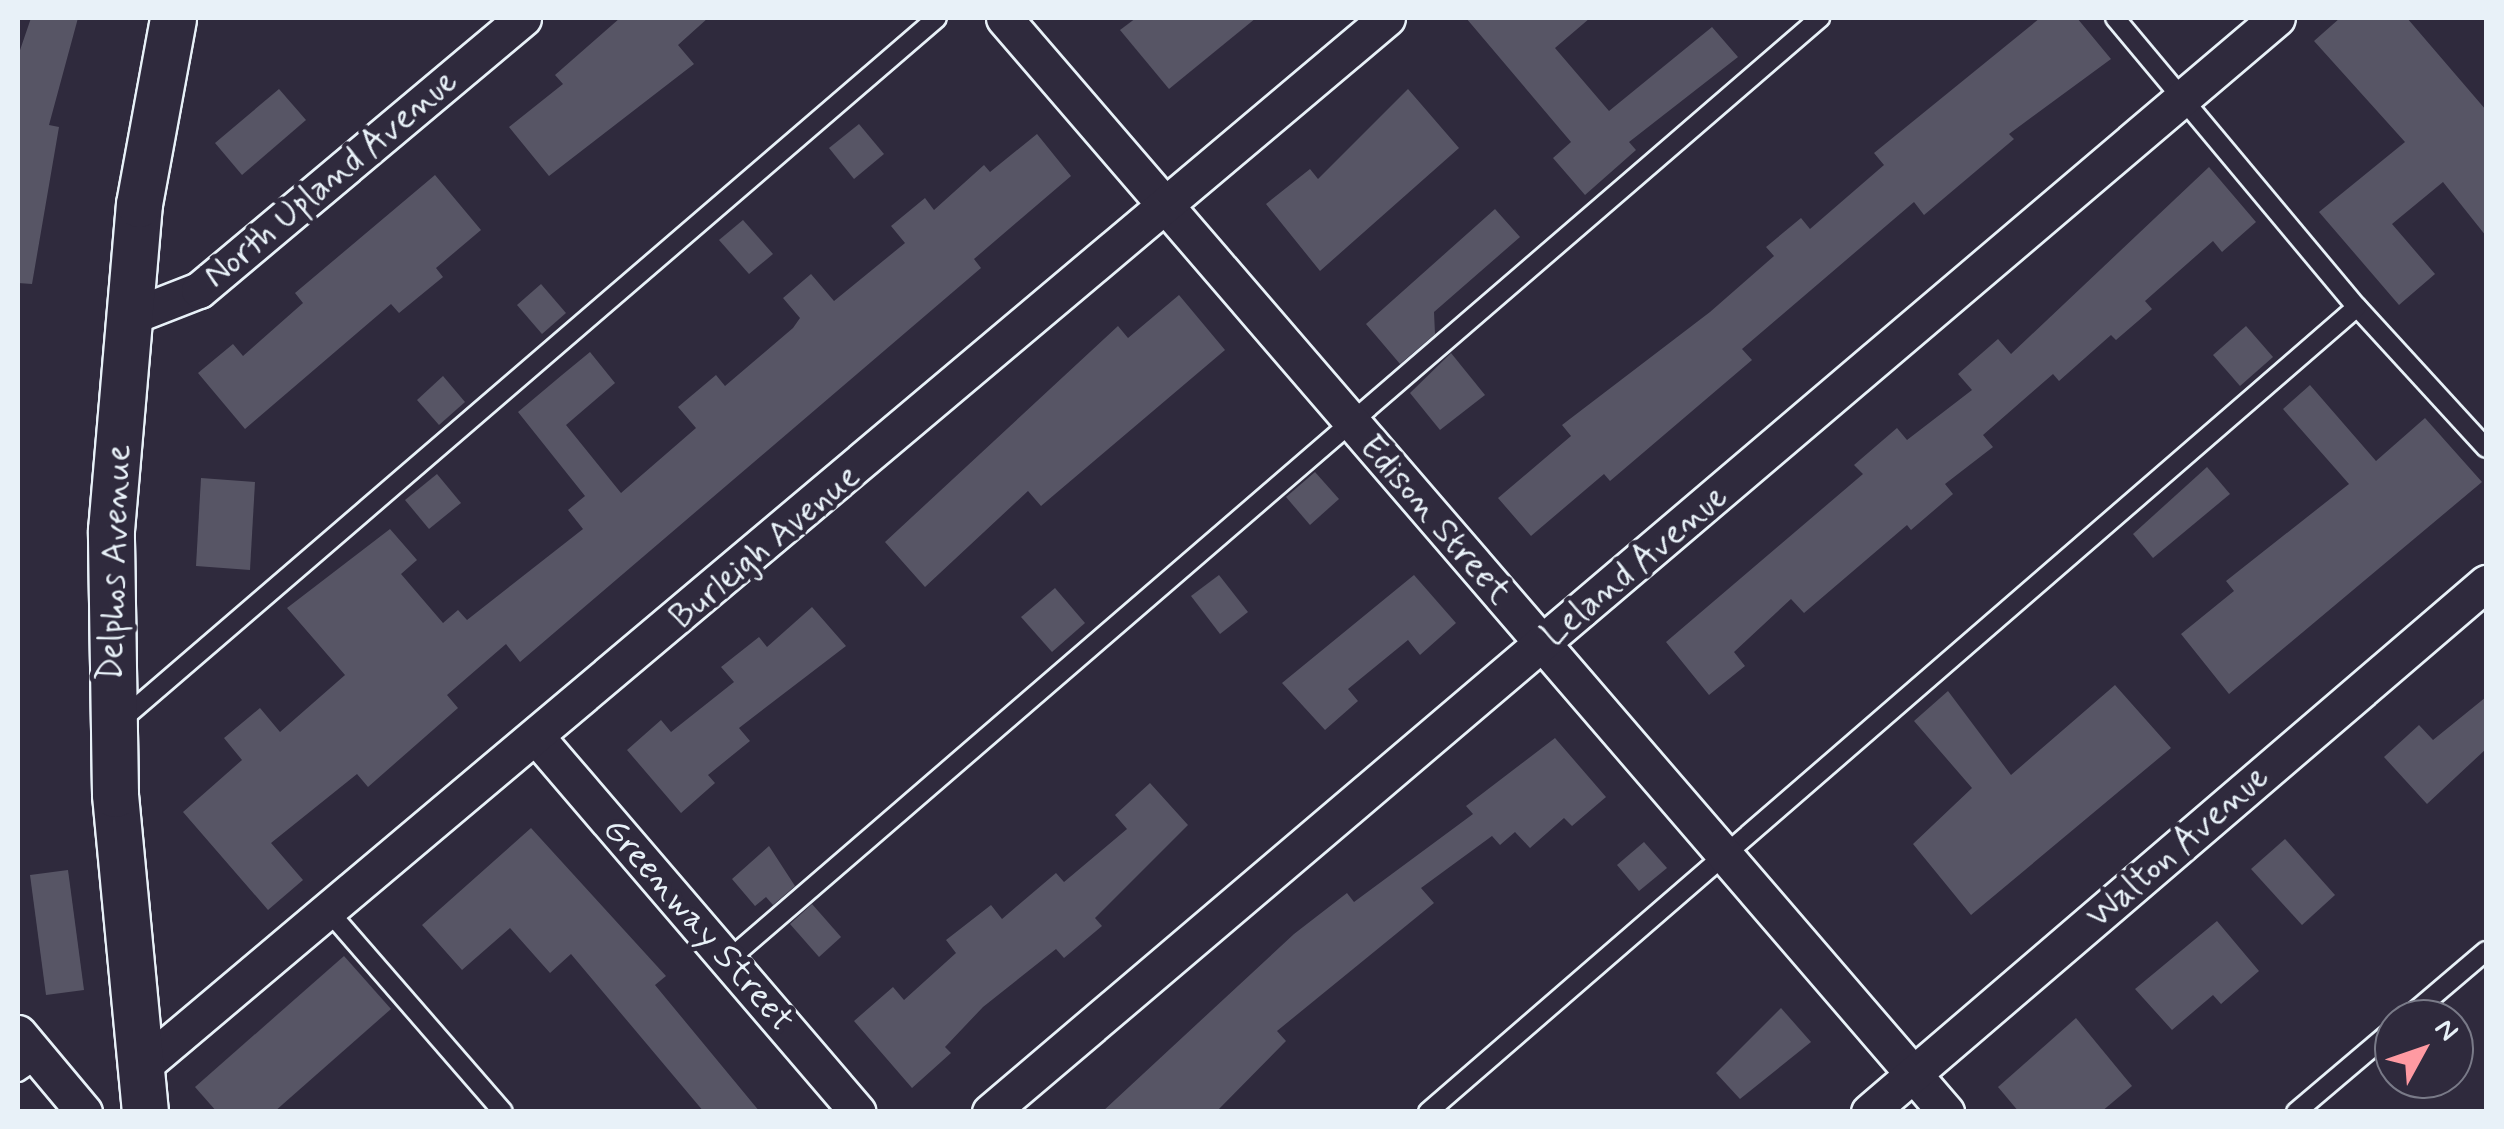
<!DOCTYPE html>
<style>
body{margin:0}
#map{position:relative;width:2504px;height:1129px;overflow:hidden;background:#2f2a3d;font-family:Mynerve,sans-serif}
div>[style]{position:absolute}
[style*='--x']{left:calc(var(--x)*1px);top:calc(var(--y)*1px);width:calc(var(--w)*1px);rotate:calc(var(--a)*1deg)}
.building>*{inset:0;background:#575565}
.roads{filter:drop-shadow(2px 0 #e8f1f8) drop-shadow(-2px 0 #e8f1f8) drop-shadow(0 2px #e8f1f8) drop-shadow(0 -2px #e8f1f8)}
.service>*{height:18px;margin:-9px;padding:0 9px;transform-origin:9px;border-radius:9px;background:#2f2a3d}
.minor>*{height:35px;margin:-17.5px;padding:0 17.5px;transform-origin:17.5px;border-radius:17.5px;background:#2f2a3d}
.tertiary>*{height:45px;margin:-22.5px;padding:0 22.5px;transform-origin:22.5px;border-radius:22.5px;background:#2f2a3d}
span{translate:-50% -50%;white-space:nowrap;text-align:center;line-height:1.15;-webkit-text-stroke:9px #2f2a3d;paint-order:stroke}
.street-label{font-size:35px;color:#e8f1f8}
.frame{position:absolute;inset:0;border:20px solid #e8f1f8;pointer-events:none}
.north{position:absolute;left:2374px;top:999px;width:100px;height:100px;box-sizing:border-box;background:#2f2a3d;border:2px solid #797a88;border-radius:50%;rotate:50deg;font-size:28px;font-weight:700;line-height:40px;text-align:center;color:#e8f1f8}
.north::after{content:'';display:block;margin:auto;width:35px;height:45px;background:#ff9aa2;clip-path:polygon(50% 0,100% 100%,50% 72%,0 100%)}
</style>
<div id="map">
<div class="building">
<div style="clip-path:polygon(31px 18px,78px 18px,49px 125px,59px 127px,32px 284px,18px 283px,18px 56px)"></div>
<div style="clip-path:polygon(620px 18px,708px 18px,678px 45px,694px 64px,549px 176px,509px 127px,563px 84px,555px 75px)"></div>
<div style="clip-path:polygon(1136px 18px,1256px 18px,1169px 89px,1120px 30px)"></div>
<div style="clip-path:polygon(1466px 18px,1590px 18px,1555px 48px,1609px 111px,1712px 27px,1738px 57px,1629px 142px,1636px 150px,1585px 195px,1553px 158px,1571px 142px)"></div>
<div style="clip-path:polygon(2040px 18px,2077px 18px,2111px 59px,2009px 134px,2014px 139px,1924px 215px,1914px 202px,1742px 349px,1752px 360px,1610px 481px,1604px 474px,1531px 536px,1498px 498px,1571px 436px,1562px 425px,1710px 312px,1774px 256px,1766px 247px,1801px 218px,1810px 229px,1884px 165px,1874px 153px)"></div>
<div style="clip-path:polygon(2340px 18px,2407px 18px,2486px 110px,2486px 236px,2443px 182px,2392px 224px,2435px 274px,2399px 305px,2319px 212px,2405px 142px,2314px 41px)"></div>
<div style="clip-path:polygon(279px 89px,306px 120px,242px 175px,215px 143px)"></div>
<div style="clip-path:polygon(1408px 89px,1459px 148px,1320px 271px,1266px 204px,1310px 169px,1318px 179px)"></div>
<div style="clip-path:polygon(859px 124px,884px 154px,854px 179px,829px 148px)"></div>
<div style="clip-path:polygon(1037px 134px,1071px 176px,974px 259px,981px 268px,520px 662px,506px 644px,447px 695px,458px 708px,368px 787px,357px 774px,271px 843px,303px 880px,268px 910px,183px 812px,242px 760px,224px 738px,260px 708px,280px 732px,345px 675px,287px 608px,390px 529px,417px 560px,401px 574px,443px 623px,458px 610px,467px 620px,583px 529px,568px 510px,585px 496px,518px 412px,562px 375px,590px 352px,615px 383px,566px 425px,621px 493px,696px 428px,678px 407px,716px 375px,725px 386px,793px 328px,800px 318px,783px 298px,811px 274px,834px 301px,905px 243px,891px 226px,925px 198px,934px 210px,984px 165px,990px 172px)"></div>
<div style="clip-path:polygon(2209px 167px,2256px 222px,2222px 252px,2213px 241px,2145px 301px,2152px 309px,2116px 340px,2111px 335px,2059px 381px,2053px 374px,1983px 435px,1993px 447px,1945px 484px,1953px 494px,1911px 530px,1907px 525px,1804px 613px,1791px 599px,1734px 652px,1745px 666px,1709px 695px,1666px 642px,1863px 474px,1854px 465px,1897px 428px,1907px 440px,1972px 390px,1958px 374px,1998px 339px,2011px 354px)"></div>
<div style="clip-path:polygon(435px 175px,481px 230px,436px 268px,443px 277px,399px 313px,391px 304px,245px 429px,198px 373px,233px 344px,243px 356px,303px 303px,295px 293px)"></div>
<div style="clip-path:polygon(1495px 209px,1520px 237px,1434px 312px,1435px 334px,1400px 364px,1366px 324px)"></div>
<div style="clip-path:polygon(743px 220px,773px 254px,749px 274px,719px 240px)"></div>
<div style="clip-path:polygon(541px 284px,566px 313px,542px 334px,517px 305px)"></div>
<div style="clip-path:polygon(1179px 295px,1225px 350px,1041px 506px,1028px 491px,925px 587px,885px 542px,1118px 326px,1128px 338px)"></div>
<div style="clip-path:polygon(2246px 326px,2273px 357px,2240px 386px,2213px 355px)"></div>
<div style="clip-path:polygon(1451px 353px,1485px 395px,1440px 430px,1410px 393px)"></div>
<div style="clip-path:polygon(443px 376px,465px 402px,439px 425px,417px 400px)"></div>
<div style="clip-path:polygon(2310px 385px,2376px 461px,2425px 418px,2482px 482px,2229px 694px,2181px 634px,2234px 591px,2226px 581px,2349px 484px,2283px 409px)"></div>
<div style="clip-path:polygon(2207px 467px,2230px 494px,2153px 558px,2133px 534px)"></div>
<div style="clip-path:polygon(1315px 472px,1339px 499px,1310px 525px,1286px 497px)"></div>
<div style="clip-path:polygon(437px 474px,461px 503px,429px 529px,405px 500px)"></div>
<div style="clip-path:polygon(201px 478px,255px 482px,250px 570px,196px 566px)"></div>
<div style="clip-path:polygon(1219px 575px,1248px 612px,1220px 634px,1191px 596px)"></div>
<div style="clip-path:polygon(1414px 575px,1456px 623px,1420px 655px,1408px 640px,1348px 689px,1358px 701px,1325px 730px,1282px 683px)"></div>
<div style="clip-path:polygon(1055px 588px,1085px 623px,1052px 652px,1021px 617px)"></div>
<div style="clip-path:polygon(812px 607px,846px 646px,739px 728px,750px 741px,708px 775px,715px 783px,681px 813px,627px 750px,661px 720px,671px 732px,734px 682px,721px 667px,759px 637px,767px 647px)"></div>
<div style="clip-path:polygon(2115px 685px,2171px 748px,1971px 915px,1913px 844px,1972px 788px,1914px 721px,1948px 691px,2011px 775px)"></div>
<div style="clip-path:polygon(2486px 697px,2486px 749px,2427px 804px,2384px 757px,2419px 725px,2433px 740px)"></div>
<div style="clip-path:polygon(1555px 738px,1606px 797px,1572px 826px,1564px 818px,1530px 848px,1515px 832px,1500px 845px,1492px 836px,1421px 888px,1434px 903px,1277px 1031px,1286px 1041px,1216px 1112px,1102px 1112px,1294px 934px,1347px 893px,1354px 902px,1473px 814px,1466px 806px)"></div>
<div style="clip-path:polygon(1150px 783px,1188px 825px,1095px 918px,1102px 926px,1064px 958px,1056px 949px,983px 1007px,945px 1047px,951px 1053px,912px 1088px,854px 1021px,893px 987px,904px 1000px,956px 953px,946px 940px,991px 905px,1002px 919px,1056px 873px,1064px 882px,1127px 829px,1115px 815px)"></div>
<div style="clip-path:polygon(531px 828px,666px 976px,655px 985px,760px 1112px,704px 1112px,571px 954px,550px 973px,510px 928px,462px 970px,422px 925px)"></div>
<div style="clip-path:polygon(2285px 839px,2335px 895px,2302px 925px,2251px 869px)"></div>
<div style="clip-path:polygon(1644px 842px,1667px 868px,1639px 891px,1617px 865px)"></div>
<div style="clip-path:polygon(769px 846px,795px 886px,773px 905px,766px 897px,755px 906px,732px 879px)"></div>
<div style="clip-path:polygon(68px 870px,84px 990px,46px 995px,30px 875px)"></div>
<div style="clip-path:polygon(812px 904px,841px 937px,819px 957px,790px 924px)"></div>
<div style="clip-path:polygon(2217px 921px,2259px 971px,2221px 1004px,2213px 995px,2172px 1030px,2135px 989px)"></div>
<div style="clip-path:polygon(344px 956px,391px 1009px,274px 1112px,217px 1112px,195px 1087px)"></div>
<div style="clip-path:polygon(1781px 1008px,1811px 1042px,1740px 1099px,1716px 1073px)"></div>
<div style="clip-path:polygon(2076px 1018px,2132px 1086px,2101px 1112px,2019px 1112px,1998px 1087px)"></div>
</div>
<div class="roads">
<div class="service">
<div style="--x:2115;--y:18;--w:377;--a:50.1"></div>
<div style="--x:2357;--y:307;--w:191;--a:47.5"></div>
<div style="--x:119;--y:722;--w:1079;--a:-40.72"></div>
<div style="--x:331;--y:914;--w:262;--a:49"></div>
<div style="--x:727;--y:961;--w:1444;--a:-40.79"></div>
<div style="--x:2406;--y:1019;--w:105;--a:-40.4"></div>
<div style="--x:18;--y:1072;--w:25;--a:-34"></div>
<div style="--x:1428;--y:1112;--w:1229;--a:-40.91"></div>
<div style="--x:2296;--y:1112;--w:128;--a:-40.3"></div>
</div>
<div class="minor">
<div style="--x:1004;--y:18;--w:1444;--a:49.27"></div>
<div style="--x:127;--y:318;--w:77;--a:-21.3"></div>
<div style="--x:199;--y:290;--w:423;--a:-40"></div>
<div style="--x:538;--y:739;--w:491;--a:49.4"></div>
<div style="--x:18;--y:1033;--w:103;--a:50.1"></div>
<div style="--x:138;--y:1070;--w:1633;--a:-40.11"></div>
<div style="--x:990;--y:1112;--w:1689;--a:-40.37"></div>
<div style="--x:1869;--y:1112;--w:813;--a:-40.61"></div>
</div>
<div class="tertiary">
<div style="--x:145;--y:1112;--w:319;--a:-95.4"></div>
<div style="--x:115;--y:794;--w:264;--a:-90.9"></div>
<div style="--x:111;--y:530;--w:327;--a:-85.1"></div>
<div style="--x:139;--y:204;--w:189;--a:-79.6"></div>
</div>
</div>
<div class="street-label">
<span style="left:331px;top:179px;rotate:-40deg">North Upland Avenue</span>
<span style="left:1435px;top:520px;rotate:49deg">Edison Street</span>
<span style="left:765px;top:547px;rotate:-40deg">Burleigh Avenue</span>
<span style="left:115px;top:563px;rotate:-88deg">Delphos Avenue</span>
<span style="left:1635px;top:566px;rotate:-40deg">Leland Avenue</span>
<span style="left:2178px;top:847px;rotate:-41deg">Walton Avenue</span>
<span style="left:698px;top:925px;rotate:49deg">Greenway Street</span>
</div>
<div class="frame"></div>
<div class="north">N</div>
</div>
